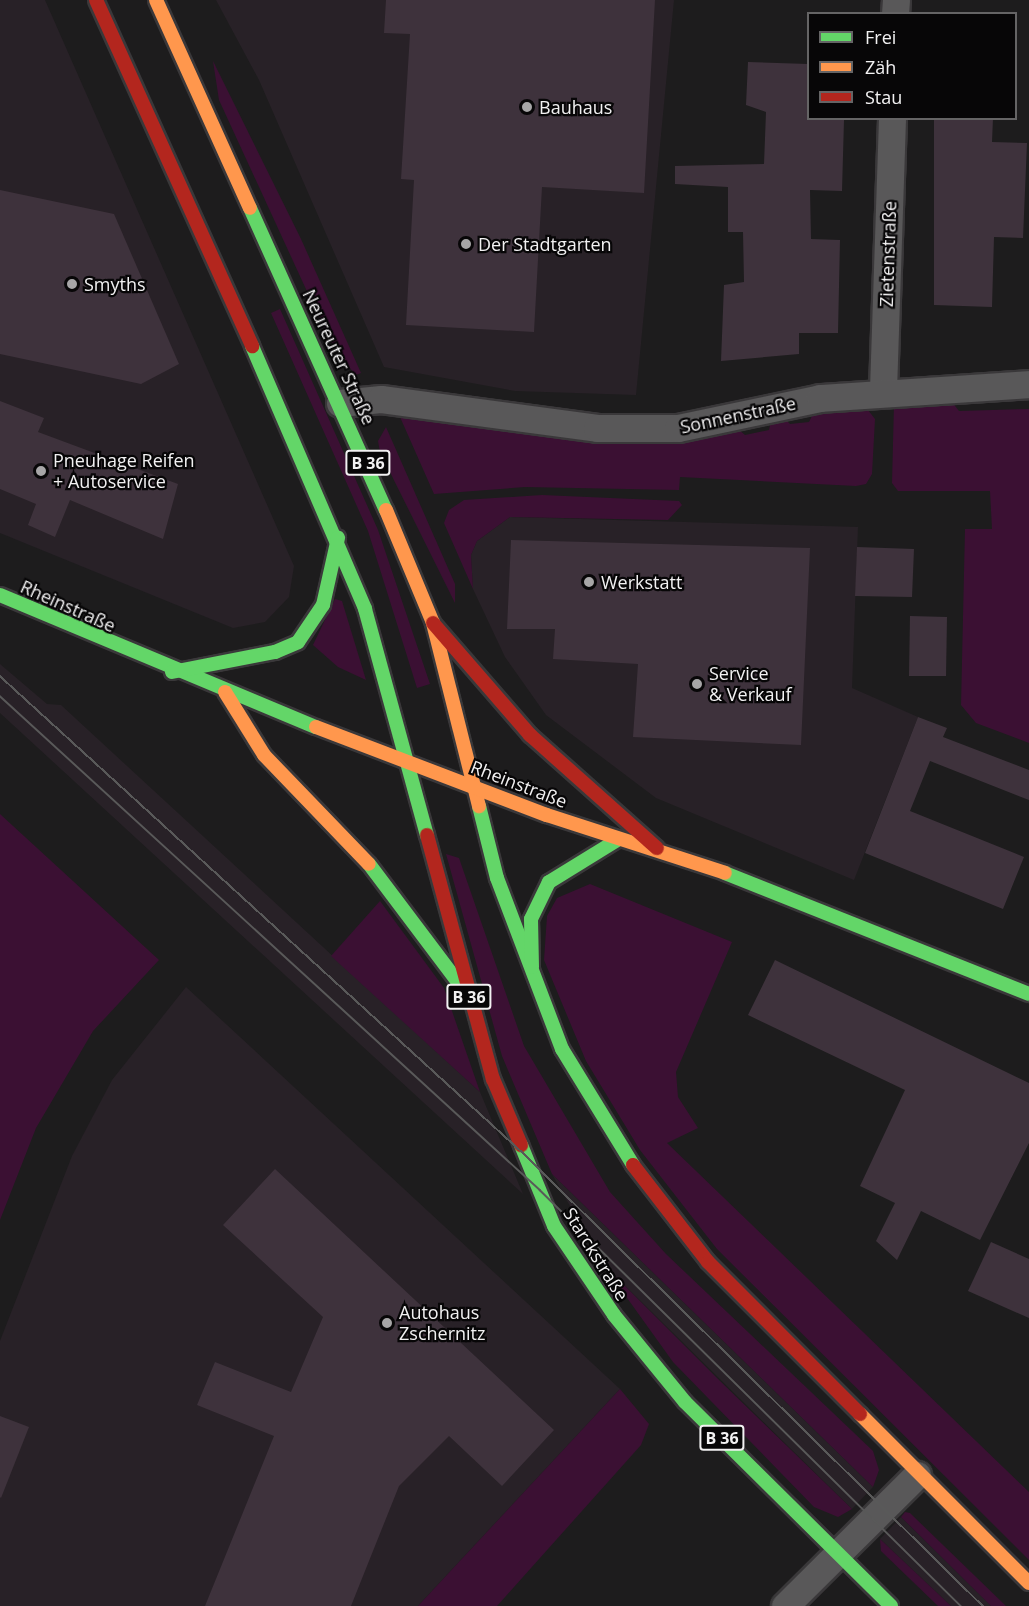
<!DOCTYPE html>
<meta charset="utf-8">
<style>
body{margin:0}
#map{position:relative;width:1029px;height:1606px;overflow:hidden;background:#1d1c1d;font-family:"Open Sans",sans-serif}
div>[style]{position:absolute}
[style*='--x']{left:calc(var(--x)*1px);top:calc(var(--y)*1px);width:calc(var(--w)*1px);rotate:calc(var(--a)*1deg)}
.built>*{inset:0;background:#282127}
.green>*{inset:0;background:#3b1033}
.building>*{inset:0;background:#3e323c}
.roads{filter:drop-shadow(2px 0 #3a383a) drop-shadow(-2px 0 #3a383a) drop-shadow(0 2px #3a383a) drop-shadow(0 -2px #3a383a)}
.street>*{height:27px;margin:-13.5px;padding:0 13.5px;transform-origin:13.5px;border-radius:13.5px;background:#595859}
.fast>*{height:14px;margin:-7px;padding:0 7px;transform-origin:7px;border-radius:7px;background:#63d668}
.slow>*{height:14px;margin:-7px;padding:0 7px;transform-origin:7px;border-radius:7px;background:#ff974d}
.jam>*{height:14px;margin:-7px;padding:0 7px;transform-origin:7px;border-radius:7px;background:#b3261e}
.tram>*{height:1.5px;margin:-0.75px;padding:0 0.75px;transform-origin:0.75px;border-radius:0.75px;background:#595959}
.dots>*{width:16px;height:16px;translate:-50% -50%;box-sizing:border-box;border:3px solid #070607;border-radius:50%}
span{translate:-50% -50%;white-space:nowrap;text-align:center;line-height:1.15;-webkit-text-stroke:4.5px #070607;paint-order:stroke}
.shield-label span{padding:2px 4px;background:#070607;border:2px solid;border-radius:4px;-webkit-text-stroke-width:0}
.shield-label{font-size:16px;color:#f2f1f2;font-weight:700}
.poi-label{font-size:18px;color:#f2f1f2}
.left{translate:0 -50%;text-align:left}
.street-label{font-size:18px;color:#f2f1f2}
.legend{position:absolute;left:807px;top:12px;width:210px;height:108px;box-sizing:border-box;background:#070607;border:2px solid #656465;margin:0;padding:8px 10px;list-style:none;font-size:18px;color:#f2f1f2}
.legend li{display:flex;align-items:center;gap:12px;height:30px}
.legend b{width:30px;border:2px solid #656465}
</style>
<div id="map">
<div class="built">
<div style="clip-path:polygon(0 0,45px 0,294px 566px,289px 597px,265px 622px,233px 628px,0 533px)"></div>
<div style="clip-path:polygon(216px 0,674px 0,636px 395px,515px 391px,384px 367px,259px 80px)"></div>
<div style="clip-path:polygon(510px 517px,858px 527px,852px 688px,918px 717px,854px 880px,656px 798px,546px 715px,505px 657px,473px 589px,471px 555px,477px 541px)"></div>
<div style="clip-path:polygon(0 664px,47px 704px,61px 705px,480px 1092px,523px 1194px,0 713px)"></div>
<div style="clip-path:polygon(186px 987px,620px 1389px,418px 1606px,0 1606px,0 1341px,72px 1156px,112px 1080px)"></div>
<div style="clip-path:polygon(552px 1174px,873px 1487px,852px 1509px,602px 1263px)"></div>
<div style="clip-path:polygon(901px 1517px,970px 1585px,991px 1606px,951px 1606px,880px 1539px)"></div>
</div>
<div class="green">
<div style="clip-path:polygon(213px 61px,301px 239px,361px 373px,356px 375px,337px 354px,305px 287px,219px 100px)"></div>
<div style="clip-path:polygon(280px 309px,378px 530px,430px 684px,417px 688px,368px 531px,271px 313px)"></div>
<div style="clip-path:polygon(952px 402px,959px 411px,1029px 409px,1029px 743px,976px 723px,961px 705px,965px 529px,992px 529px,990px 491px,898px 491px,892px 483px,894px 404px)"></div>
<div style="clip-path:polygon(864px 405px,875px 419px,872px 474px,866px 484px,856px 486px,680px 477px,679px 490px,525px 487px,434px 494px,400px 417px,404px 413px,634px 442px,738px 429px,745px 435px,769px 430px,771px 421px,782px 416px,790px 424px,809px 422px,815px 410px)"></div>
<div style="clip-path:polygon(386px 427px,455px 584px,455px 603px,380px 452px,378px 441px)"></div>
<div style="clip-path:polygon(542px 495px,679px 501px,682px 505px,668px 520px,510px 517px,477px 541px,471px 555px,473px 589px,444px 523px,449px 510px,464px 500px)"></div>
<div style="clip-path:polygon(335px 599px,342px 601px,366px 680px,338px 667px,313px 645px)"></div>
<div style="clip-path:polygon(0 814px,159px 960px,93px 1031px,36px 1128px,0 1220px)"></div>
<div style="clip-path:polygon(446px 854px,459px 858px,524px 1046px,610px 1192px,666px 1254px,873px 1451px,879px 1470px,873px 1487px,552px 1174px,502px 1056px)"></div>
<div style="clip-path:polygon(590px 884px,732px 942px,676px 1072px,678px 1097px,698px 1128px,667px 1143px,1029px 1492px,1029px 1560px,717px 1249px,640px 1150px,586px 1061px,544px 960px,547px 916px,557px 898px)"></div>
<div style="clip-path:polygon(380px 901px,444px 988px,480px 1092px,331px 956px)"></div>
<div style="clip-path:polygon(602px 1263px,718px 1379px,852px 1509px,838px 1517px,814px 1507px,673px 1362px)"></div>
<div style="clip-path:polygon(620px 1389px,649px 1424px,641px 1445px,497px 1606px,418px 1606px)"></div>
<div style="clip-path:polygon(905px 1512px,910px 1513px,1006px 1606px,991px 1606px,901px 1517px)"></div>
<div style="clip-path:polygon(880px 1539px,951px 1606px,938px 1606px,881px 1551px)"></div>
</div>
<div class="building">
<div style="clip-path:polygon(386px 0,655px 0,644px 193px,542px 187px,534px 332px,406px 325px,414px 180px,401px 179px,410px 34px,384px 33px)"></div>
<div style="clip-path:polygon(748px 62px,808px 64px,808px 118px,844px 120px,842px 191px,810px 190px,811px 239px,840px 240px,838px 333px,799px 333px,799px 354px,721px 361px,724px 285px,744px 282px,743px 232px,728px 232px,728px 187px,675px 184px,675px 166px,764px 164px,766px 112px,746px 105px)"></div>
<div style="clip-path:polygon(934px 118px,993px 118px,992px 142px,1027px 143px,1023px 238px,994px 237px,992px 307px,934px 305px)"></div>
<div style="clip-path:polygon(0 190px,114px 214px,179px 364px,141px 384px,0 354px)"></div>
<div style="clip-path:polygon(0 401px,44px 418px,38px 432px,178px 484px,163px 539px,70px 500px,55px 537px,28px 525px,36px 504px,0 489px)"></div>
<div style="clip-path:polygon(511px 540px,810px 548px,801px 745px,633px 737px,638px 664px,553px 659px,555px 629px,507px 629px)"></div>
<div style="clip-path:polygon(857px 547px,914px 549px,912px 597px,855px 596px)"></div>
<div style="clip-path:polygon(910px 616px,947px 617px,946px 676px,909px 676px)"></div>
<div style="clip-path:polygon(918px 717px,947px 728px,943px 737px,1029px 770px,1029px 800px,930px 761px,910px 811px,1024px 857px,1003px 909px,865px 853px)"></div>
<div style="clip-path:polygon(775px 960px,1029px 1083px,1029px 1143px,980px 1240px,921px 1211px,897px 1260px,876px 1241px,895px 1203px,860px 1186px,905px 1090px,748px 1015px)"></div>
<div style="clip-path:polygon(275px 1169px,554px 1430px,502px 1486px,449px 1436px,399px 1486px,351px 1606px,205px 1606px,274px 1436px,197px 1405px,215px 1362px,291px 1392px,323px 1317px,223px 1225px)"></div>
<div style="clip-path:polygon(991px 1242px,1029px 1259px,1029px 1318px,968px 1291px)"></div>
<div style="clip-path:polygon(0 1416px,29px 1427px,1px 1498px,0 1497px)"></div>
</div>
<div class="roads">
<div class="street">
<div style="--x:895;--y:14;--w:14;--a:-86"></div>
<div style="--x:883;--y:390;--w:272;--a:-88.1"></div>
<div style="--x:340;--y:403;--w:41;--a:-5.6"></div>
<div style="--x:381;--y:399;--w:218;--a:7.6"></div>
<div style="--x:597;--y:428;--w:81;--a:0"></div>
<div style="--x:678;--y:428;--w:145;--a:-11.9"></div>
<div style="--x:820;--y:398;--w:209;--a:-3.8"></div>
<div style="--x:785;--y:1606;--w:186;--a:-44.8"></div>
</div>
<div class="fast">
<div style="--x:250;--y:208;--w:331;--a:65.8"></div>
<div style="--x:252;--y:346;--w:286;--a:66.7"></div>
<div style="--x:365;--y:609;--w:234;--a:74.7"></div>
<div style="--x:0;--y:595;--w:342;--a:22.7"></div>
<div style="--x:172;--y:672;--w:105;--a:-11"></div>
<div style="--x:275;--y:652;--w:25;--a:-23"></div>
<div style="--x:298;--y:642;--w:45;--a:-56"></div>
<div style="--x:323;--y:605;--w:69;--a:-77.4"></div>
<div style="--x:479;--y:806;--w:74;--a:76"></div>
<div style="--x:497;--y:878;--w:183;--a:69.2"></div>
<div style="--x:562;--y:1049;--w:136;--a:58.5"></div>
<div style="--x:369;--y:864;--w:168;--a:53"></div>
<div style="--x:725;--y:873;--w:327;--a:21.7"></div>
<div style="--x:532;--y:967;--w:48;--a:-91.2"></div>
<div style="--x:531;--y:919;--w:41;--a:-64.1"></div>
<div style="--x:549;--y:882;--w:82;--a:-31.6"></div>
<div style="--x:521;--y:1145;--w:87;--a:67.8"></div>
<div style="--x:554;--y:1226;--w:107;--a:56"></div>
<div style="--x:614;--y:1315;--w:112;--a:50.8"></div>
<div style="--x:685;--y:1402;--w:290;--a:44.7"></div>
</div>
<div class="slow">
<div style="--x:156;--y:0;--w:228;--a:65.7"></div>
<div style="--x:386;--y:510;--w:122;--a:67.4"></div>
<div style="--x:433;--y:623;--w:189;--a:75.9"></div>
<div style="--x:225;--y:692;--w:74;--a:58.2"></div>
<div style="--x:264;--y:755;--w:151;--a:46.1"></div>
<div style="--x:316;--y:727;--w:247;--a:20.9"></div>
<div style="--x:547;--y:815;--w:187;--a:18"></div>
<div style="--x:860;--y:1414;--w:239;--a:45"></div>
</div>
<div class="jam">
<div style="--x:96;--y:0;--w:380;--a:65.7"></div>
<div style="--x:433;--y:623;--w:148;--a:49.1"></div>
<div style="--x:530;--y:735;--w:170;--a:41.7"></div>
<div style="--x:427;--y:835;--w:253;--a:74.9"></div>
<div style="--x:493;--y:1079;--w:72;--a:67"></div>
<div style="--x:633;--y:1165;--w:123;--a:52.3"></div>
<div style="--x:708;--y:1262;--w:215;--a:45"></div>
</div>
</div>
<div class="tram">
<div style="--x:0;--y:676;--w:706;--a:42.36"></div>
<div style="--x:522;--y:1152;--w:647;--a:44.56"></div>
<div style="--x:0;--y:696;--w:732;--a:42.45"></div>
<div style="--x:540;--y:1190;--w:592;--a:44.66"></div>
</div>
<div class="dots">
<div style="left:527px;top:107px;background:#a7a6a7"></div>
<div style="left:466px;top:244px;background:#a7a6a7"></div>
<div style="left:72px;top:284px;background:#a7a6a7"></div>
<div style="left:41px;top:471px;background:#a7a6a7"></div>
<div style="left:589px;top:582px;background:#a7a6a7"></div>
<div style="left:697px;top:684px;background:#a7a6a7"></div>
<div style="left:387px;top:1323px;background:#a7a6a7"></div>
</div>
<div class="shield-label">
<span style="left:368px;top:463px">B 36</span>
<span style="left:469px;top:997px">B 36</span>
<span style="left:722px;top:1438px">B 36</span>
</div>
<div class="poi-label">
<span class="left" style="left:539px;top:107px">Bauhaus</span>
<span class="left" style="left:478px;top:244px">Der Stadtgarten</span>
<span class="left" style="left:84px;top:284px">Smyths</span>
<span class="left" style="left:53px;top:471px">Pneuhage Reifen<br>+ Autoservice</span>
<span class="left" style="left:601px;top:582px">Werkstatt</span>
<span class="left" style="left:709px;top:684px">Service<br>&amp; Verkauf</span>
<span class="left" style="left:399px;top:1323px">Autohaus<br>Zschernitz</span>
</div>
<div class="street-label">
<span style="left:888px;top:254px;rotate:-88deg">Zietenstraße</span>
<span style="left:339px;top:357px;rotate:65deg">Neureuter Straße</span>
<span style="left:738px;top:415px;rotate:-12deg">Sonnenstraße</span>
<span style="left:68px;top:606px;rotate:24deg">Rheinstraße</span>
<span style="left:519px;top:784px;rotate:21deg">Rheinstraße</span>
<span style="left:596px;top:1254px;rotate:58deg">Starckstraße</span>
</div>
<ul class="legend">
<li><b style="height:8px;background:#63d668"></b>Frei</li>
<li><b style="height:8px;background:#ff974d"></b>Zäh</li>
<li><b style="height:8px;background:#b3261e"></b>Stau</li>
</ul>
</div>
